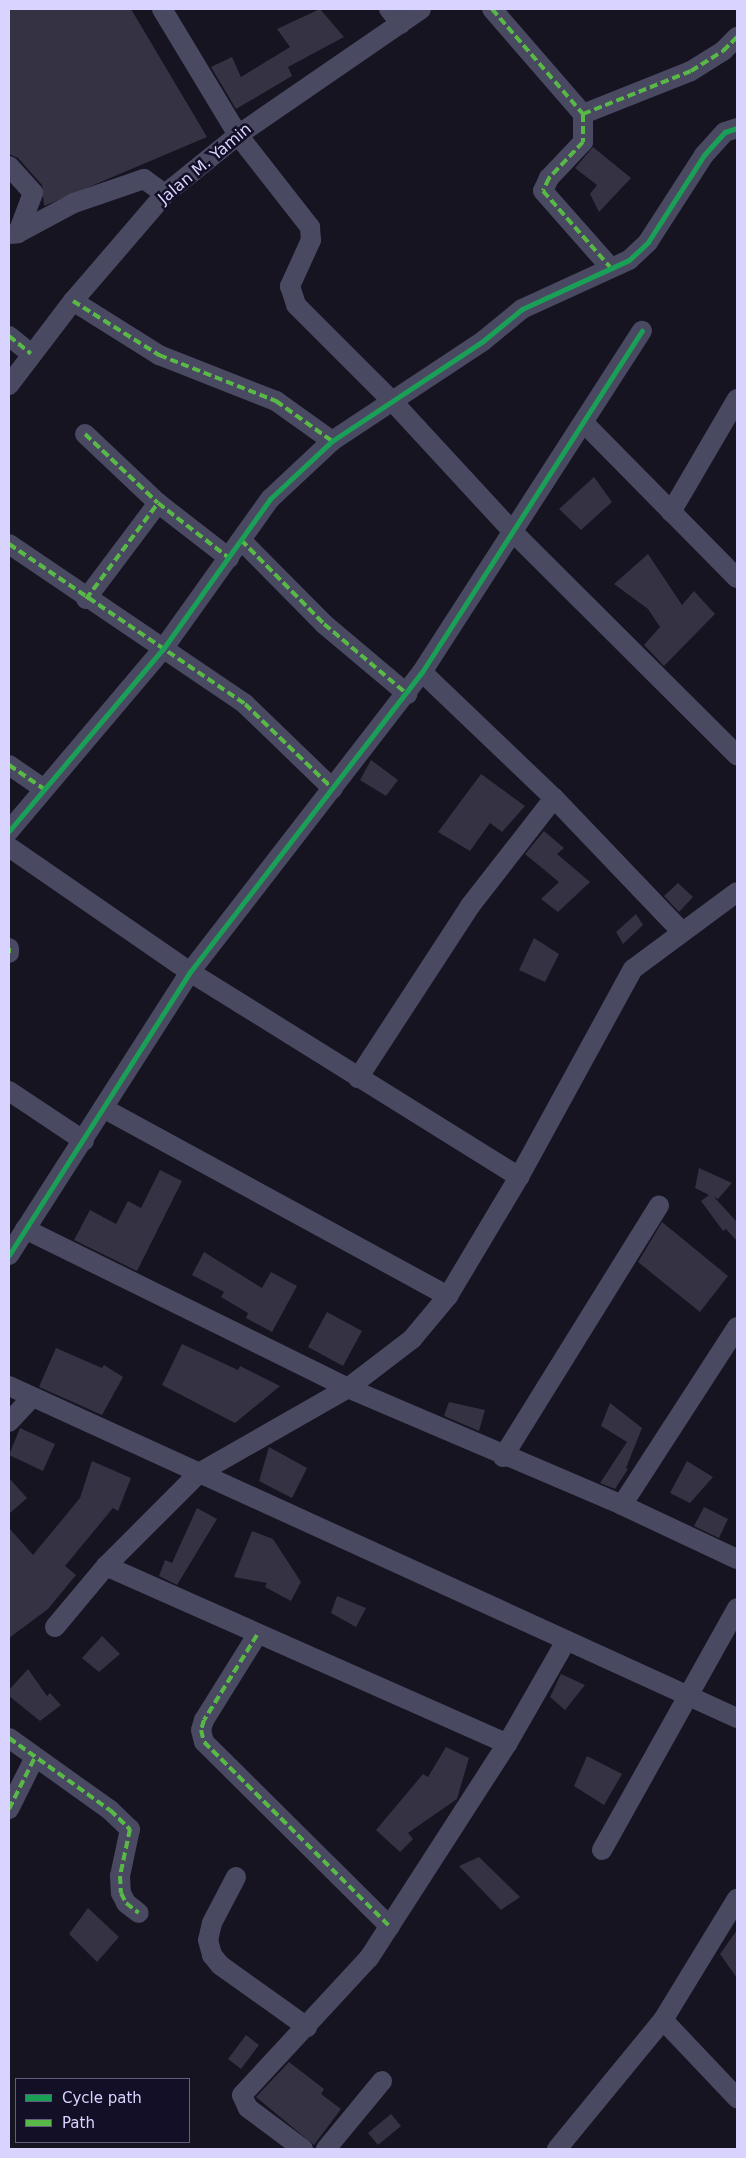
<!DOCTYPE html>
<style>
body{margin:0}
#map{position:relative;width:746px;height:2158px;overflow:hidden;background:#161421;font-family:"DejaVu Sans",sans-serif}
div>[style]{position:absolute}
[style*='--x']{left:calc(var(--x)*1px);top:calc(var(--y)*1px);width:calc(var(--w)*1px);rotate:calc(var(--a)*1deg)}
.building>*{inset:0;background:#343243}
.minor>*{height:20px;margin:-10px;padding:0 10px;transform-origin:10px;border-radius:10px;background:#4a4962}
.quiet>*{height:4px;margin-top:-2px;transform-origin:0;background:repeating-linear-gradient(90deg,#58b947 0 8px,transparent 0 12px)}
.cycleway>*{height:5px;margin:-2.5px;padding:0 2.5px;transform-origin:2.5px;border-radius:2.5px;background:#1a9f57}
span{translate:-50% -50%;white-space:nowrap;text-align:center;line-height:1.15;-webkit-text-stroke:5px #130f26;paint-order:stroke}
.street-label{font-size:16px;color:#d9d4ff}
.frame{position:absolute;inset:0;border:10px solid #d9d4ff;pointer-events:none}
.legend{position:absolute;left:15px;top:2078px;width:175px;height:65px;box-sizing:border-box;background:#130f26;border:1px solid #625e7d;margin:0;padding:6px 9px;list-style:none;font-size:15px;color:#d9d4ff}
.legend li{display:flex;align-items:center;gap:10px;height:25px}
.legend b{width:25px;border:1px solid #625e7d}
</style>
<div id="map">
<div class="building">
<div style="clip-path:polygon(9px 9px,131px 9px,207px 137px,44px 206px,42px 185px,18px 158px,9px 154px)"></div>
<div style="clip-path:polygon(320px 9px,344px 37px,288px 67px,292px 76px,236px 109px,211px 67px,232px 57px,241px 77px,290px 47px,277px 29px)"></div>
<div style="clip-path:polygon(593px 147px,631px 178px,599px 212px,590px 194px,597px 185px,575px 168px)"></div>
<div style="clip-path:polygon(594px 477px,612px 502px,581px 530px,559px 509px)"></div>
<div style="clip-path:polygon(648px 554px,682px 605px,694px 591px,715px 614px,664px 666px,644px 645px,660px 627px,648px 609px,614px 584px)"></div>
<div style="clip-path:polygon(371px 760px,398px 780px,386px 796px,360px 780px)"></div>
<div style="clip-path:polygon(481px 774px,525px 806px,502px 832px,490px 823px,470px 851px,438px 832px)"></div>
<div style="clip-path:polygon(544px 831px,564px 848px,557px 854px,590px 882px,558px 912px,541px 899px,559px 882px,525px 854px)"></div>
<div style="clip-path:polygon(678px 883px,693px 897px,679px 912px,664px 896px)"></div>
<div style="clip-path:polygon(636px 914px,643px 925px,623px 944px,616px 932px)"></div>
<div style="clip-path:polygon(534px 938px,559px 954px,545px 982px,519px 970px)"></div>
<div style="clip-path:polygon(699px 1168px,732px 1183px,718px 1199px,714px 1197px,737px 1222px,737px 1241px,726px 1229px,723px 1231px,701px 1201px,709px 1195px,695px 1188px)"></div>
<div style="clip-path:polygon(160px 1170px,182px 1181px,137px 1271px,74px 1240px,90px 1210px,116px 1224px,128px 1201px,141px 1208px)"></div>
<div style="clip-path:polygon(662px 1222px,728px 1276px,700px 1312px,638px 1262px)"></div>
<div style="clip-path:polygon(204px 1252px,262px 1288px,271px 1272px,297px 1286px,272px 1332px,246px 1318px,248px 1313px,221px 1297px,224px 1292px,192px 1275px)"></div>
<div style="clip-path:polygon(327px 1312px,362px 1331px,343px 1366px,308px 1347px)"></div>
<div style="clip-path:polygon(182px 1344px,238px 1370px,240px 1366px,280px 1386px,235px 1423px,162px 1385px)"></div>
<div style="clip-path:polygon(56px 1348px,102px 1368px,104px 1365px,123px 1377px,102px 1415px,39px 1387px)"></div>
<div style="clip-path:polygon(449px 1402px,485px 1410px,479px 1431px,444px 1416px)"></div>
<div style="clip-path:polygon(610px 1403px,642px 1428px,626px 1468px,628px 1469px,615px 1489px,600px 1483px,627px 1442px,601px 1426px)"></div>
<div style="clip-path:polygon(20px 1428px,55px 1444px,43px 1471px,9px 1455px)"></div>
<div style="clip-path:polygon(269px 1447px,307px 1468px,292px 1498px,259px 1481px)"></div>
<div style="clip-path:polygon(92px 1461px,131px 1478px,118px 1511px,113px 1508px,65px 1566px,76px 1575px,48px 1609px,9px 1638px,9px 1528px,33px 1555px,80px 1498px)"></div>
<div style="clip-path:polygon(687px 1461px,713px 1477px,690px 1503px,670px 1493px)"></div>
<div style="clip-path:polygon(9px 1478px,27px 1498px,9px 1514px)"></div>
<div style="clip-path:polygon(704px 1507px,728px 1519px,719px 1538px,694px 1526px)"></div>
<div style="clip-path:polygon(197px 1508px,217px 1519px,177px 1585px,159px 1576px,165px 1560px,172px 1563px)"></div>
<div style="clip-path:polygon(252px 1531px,273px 1539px,301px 1582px,291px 1601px,265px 1587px,267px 1583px,234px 1577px)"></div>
<div style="clip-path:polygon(337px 1596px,366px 1608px,356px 1627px,331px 1613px)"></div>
<div style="clip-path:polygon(102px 1636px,120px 1654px,99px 1672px,82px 1658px)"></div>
<div style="clip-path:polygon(28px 1669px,47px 1696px,50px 1693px,61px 1705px,40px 1721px,9px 1696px,9px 1690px)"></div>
<div style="clip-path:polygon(561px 1674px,585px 1685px,565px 1710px,550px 1697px)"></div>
<div style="clip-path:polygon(446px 1747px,469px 1758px,457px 1799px,408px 1833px,413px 1839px,400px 1852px,376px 1830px,423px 1774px,428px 1777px)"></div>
<div style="clip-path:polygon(587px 1756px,622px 1774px,604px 1805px,574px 1786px)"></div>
<div style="clip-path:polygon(479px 1857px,520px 1897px,501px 1910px,459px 1866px)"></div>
<div style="clip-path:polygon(88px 1908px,119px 1937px,97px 1962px,69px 1934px)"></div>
<div style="clip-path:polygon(737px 1930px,737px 1978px,720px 1954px)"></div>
<div style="clip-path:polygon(246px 2035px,259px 2045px,241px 2069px,228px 2059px)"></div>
<div style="clip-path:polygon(289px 2062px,324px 2089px,321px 2094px,341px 2109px,314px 2145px,256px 2097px)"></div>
<div style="clip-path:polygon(391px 2114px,401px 2126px,378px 2145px,368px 2133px)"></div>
</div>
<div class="minor">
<div style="--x:162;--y:9;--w:147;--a:58.9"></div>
<div style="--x:238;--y:135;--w:117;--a:52"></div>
<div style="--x:310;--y:227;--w:13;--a:86"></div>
<div style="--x:311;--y:240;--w:51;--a:114.5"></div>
<div style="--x:290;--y:286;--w:20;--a:72"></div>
<div style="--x:296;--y:305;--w:139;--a:45"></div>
<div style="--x:394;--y:403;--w:177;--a:47.3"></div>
<div style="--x:514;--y:533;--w:315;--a:44.9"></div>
<div style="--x:389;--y:9;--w:19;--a:51"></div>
<div style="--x:492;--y:9;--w:139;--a:49.1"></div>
<div style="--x:583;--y:114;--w:28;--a:90"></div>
<div style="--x:583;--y:142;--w:50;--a:133.4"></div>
<div style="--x:549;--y:178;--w:14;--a:115"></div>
<div style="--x:543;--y:191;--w:101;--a:48.6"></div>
<div style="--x:583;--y:114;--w:116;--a:-21.7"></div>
<div style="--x:691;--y:71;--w:38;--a:-32"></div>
<div style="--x:723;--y:51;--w:20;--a:-45"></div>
<div style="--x:9;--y:166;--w:36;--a:48"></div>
<div style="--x:33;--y:193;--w:43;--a:110.6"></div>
<div style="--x:18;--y:233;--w:6;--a:171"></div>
<div style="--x:18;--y:233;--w:64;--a:-28.2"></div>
<div style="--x:74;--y:203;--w:74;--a:-18.9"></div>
<div style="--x:144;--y:179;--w:26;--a:36"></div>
<div style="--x:73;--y:301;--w:102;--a:32.1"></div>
<div style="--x:159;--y:355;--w:126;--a:21.5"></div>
<div style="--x:276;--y:401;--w:69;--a:35.5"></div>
<div style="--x:9;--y:336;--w:28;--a:39"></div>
<div style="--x:9;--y:385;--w:106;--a:-52.7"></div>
<div style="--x:73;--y:301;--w:141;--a:-49.3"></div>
<div style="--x:165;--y:194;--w:94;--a:-38.9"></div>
<div style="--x:238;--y:135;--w:222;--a:-34.5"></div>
<div style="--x:584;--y:423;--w:218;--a:45.4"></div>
<div style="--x:85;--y:434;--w:100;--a:43.4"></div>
<div style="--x:158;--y:503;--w:90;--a:37.8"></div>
<div style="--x:671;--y:512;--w:131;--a:-59.7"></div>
<div style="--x:241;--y:540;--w:118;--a:45.3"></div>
<div style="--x:324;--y:624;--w:109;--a:40.1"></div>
<div style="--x:9;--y:544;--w:285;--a:34.1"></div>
<div style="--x:245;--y:704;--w:122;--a:44"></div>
<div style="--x:86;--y:599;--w:120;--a:-53.1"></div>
<div style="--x:422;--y:672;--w:182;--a:43.7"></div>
<div style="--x:554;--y:798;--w:185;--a:46.3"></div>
<div style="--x:9;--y:765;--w:42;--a:34.4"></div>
<div style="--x:9;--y:831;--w:238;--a:-49.8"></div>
<div style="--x:163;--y:649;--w:184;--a:-54.5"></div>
<div style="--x:270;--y:499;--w:85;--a:-43.1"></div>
<div style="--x:332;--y:441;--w:181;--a:-33.5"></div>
<div style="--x:483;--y:341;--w:50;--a:-39.4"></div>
<div style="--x:522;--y:309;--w:118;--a:-24.6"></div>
<div style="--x:629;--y:260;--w:26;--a:-43"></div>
<div style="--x:648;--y:242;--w:103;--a:-57.2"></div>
<div style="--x:704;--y:155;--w:31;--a:-48"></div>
<div style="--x:725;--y:132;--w:13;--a:-18"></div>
<div style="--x:9;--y:847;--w:220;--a:34.6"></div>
<div style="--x:190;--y:972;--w:388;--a:31.9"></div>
<div style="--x:9;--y:948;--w:5;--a:90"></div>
<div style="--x:358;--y:1078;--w:205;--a:-56.9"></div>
<div style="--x:470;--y:906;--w:137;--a:-52.1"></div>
<div style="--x:9;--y:1091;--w:90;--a:33.7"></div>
<div style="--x:103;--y:1108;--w:393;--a:28.6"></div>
<div style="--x:25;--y:1229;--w:360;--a:26.2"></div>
<div style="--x:348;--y:1388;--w:298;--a:23.1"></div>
<div style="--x:622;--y:1505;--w:127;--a:25.2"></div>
<div style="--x:9;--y:1255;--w:336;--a:-57.4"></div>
<div style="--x:190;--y:972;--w:379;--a:-52.3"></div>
<div style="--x:422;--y:672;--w:406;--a:-57.2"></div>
<div style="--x:9;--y:1386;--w:800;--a:24.52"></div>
<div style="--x:9;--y:1422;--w:34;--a:-47"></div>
<div style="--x:503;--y:1457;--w:296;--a:-58.2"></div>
<div style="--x:622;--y:1505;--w:212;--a:-57.1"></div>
<div style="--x:106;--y:1566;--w:439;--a:23.9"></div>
<div style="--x:55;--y:1627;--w:80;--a:-50.1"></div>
<div style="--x:106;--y:1566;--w:132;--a:-45"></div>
<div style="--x:199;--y:1473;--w:172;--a:-29.7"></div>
<div style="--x:348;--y:1388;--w:81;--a:-37.4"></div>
<div style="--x:412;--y:1339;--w:56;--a:-50.1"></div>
<div style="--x:448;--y:1296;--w:139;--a:-59.2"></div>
<div style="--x:519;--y:1177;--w:237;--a:-61.3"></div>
<div style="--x:633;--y:969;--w:129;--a:-36.5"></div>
<div style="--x:257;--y:1635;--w:100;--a:121.9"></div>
<div style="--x:204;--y:1720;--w:10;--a:107"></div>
<div style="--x:201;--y:1730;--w:12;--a:76"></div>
<div style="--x:204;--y:1742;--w:262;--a:44.8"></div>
<div style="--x:9;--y:1738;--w:124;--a:35.5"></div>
<div style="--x:110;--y:1810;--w:28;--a:44"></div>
<div style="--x:130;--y:1829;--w:48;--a:102"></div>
<div style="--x:120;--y:1876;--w:17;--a:87"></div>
<div style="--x:121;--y:1893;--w:11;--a:63"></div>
<div style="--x:126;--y:1903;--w:16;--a:38"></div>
<div style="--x:9;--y:1809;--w:58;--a:-63.4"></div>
<div style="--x:602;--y:1850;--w:277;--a:-60.8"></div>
<div style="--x:236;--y:1877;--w:52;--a:117.6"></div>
<div style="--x:212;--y:1923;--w:17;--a:103"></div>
<div style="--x:208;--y:1940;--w:16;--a:75"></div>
<div style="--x:212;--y:1955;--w:13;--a:51"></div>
<div style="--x:220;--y:1965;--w:107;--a:35.5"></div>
<div style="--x:663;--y:2020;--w:108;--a:46.5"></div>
<div style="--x:303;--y:2149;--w:69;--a:-143.3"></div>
<div style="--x:248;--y:2108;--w:14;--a:-115"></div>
<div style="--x:242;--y:2095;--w:187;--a:-47.2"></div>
<div style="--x:369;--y:1958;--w:255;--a:-57.2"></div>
<div style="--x:507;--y:1744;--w:119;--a:-60.2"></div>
<div style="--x:326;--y:2149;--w:88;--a:-50.5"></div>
<div style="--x:557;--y:2149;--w:167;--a:-50.6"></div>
<div style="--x:663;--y:2020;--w:142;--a:-58.6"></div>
</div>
<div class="quiet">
<div style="--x:492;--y:9;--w:139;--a:49.1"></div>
<div style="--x:583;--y:114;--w:28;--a:90"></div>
<div style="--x:583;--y:142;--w:50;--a:133.4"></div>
<div style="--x:549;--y:178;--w:14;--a:115"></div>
<div style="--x:543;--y:191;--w:101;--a:48.6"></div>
<div style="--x:583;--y:114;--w:116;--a:-21.7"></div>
<div style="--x:691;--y:71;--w:38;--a:-32"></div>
<div style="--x:723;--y:51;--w:20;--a:-45"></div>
<div style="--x:73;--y:301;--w:102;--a:32.1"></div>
<div style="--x:159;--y:355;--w:126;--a:21.5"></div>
<div style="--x:276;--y:401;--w:69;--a:35.5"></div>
<div style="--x:9;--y:336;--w:28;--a:39"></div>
<div style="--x:85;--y:434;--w:100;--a:43.4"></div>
<div style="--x:158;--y:503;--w:90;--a:37.8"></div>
<div style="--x:241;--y:540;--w:118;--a:45.3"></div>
<div style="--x:324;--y:624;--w:109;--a:40.1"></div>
<div style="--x:9;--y:544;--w:285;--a:34.1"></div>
<div style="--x:245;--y:704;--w:122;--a:44"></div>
<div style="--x:86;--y:599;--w:120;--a:-53.1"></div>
<div style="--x:9;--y:765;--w:42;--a:34.4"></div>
<div style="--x:9;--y:948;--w:5;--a:90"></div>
<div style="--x:257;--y:1635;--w:100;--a:121.9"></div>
<div style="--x:204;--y:1720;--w:10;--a:107"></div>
<div style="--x:201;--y:1730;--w:12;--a:76"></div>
<div style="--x:204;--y:1742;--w:262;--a:44.8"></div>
<div style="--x:9;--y:1738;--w:124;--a:35.5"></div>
<div style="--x:110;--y:1810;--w:28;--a:44"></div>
<div style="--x:130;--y:1829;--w:48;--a:102"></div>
<div style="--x:120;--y:1876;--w:17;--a:87"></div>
<div style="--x:121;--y:1893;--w:11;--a:63"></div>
<div style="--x:126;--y:1903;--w:16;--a:38"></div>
<div style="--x:9;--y:1809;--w:58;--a:-63.4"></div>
</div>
<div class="cycleway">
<div style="--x:9;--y:831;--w:238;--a:-49.8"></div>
<div style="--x:163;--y:649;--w:184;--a:-54.5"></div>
<div style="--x:270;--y:499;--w:85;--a:-43.1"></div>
<div style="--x:332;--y:441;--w:181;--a:-33.5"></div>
<div style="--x:483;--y:341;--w:50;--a:-39.4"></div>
<div style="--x:522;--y:309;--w:118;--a:-24.6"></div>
<div style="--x:629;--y:260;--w:26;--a:-43"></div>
<div style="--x:648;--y:242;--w:103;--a:-57.2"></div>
<div style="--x:704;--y:155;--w:31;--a:-48"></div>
<div style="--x:725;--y:132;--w:13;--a:-18"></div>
<div style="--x:9;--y:1255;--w:336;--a:-57.4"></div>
<div style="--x:190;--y:972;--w:379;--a:-52.3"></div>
<div style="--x:422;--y:672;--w:406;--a:-57.2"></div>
</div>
<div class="street-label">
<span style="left:205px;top:164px;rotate:-40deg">Jalan M. Yamin</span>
</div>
<div class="frame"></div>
<ul class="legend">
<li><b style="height:6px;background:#1a9f57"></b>Cycle path</li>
<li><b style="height:6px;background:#58b947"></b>Path</li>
</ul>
</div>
